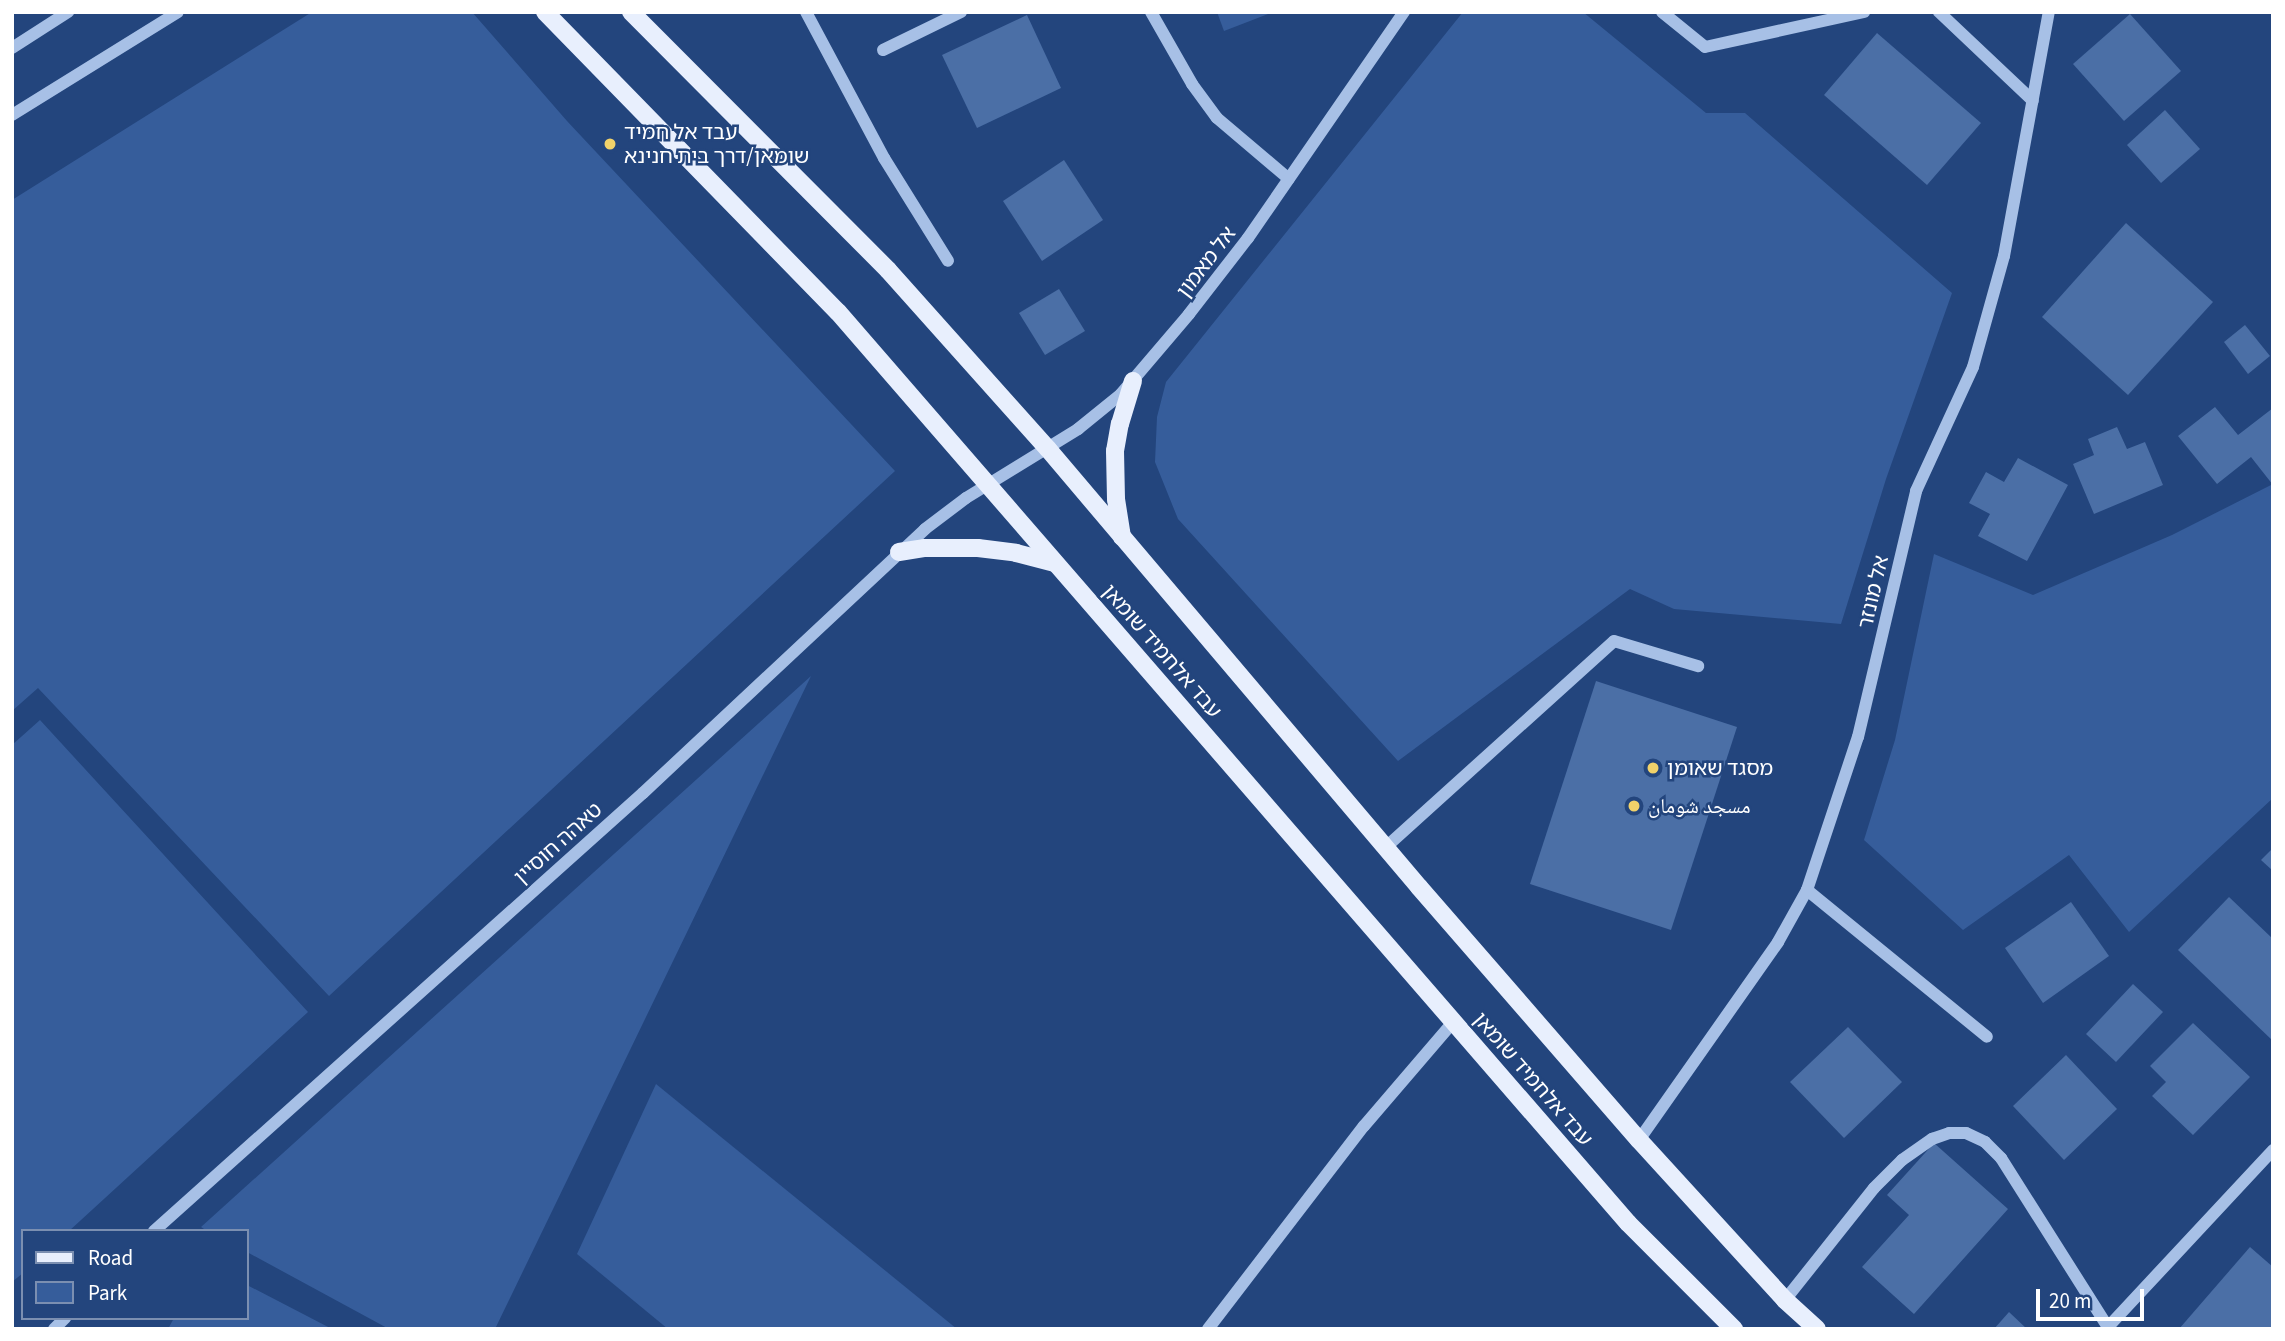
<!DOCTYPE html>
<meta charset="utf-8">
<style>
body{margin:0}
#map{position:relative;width:2285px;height:1341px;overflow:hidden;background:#23457d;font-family:"Source Sans 3","Noto Naskh Arabic","Noto Sans Hebrew",sans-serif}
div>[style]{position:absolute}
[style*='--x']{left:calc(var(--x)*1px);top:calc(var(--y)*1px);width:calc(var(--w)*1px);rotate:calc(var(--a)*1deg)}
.green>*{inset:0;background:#365d9b}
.building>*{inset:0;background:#4b6fa6}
.minor>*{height:12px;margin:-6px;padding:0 6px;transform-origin:6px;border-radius:6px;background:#a7c0e6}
.major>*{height:18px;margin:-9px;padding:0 9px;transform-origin:9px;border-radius:9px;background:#e8effd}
.dots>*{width:19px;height:19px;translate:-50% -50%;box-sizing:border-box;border:4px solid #23457d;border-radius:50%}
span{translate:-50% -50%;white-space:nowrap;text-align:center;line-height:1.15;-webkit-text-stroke:5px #23457d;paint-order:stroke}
.poi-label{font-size:21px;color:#fff}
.left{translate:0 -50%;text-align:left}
.street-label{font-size:21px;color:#fff}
.frame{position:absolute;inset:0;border:14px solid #fff;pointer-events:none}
.legend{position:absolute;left:21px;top:1229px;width:228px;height:91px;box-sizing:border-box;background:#23457d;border:2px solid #7b8fb1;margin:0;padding:9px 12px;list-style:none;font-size:21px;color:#fff}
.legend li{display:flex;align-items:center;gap:14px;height:35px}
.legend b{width:35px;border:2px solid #7b8fb1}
.scale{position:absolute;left:2036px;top:1289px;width:108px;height:32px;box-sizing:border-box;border:4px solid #fff;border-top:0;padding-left:9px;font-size:21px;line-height:24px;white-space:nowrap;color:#fff;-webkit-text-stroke:5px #23457d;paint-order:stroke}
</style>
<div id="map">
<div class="green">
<div style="clip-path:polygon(312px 12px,472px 12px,567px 121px,895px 471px,329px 996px,38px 688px,12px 711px,12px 200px)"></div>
<div style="clip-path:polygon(1217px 12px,1273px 12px,1224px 31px)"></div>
<div style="clip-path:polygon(1463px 12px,1583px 12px,1706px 113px,1745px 113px,1952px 293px,1886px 479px,1841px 624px,1674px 609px,1630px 589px,1398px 761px,1178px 519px,1155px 462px,1157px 417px,1166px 382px)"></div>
<div style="clip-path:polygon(2273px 484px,2273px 798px,2129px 932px,2069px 855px,1963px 930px,1864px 840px,1895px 740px,1934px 554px,2033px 595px,2172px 535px)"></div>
<div style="clip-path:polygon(811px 676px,495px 1329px,389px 1329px,247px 1252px,247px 1231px,207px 1231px,201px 1227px)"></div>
<div style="clip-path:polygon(40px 720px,308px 1012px,69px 1231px,23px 1231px,23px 1273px,12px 1282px,12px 745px)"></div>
<div style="clip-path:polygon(656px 1084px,957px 1329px,668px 1329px,577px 1254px)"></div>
<div style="clip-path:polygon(247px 1285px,332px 1329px,168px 1329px,174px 1318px,247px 1318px)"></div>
</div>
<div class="building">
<div style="clip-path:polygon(2130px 14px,2181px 71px,2124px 121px,2073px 64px)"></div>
<div style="clip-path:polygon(1027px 15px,1061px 88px,977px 128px,942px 55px)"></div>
<div style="clip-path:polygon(1877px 33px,1981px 123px,1927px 185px,1824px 95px)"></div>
<div style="clip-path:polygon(2165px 110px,2200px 149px,2161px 183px,2127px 145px)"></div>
<div style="clip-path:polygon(1064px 160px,1103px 220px,1042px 261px,1003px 201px)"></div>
<div style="clip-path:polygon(2126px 223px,2213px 302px,2128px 395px,2042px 317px)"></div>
<div style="clip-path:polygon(1059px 289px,1085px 331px,1045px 355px,1019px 313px)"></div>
<div style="clip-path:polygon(2245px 325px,2270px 356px,2248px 374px,2224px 342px)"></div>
<div style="clip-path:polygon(2215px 407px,2238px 435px,2273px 408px,2273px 485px,2251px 457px,2217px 484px,2178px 436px)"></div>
<div style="clip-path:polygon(2117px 427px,2127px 449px,2145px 442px,2163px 485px,2094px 514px,2073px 464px,2094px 455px,2088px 439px)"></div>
<div style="clip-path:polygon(2018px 458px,2068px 485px,2027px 561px,1978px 536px,1990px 514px,1969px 503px,1986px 472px,2004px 482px)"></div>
<div style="clip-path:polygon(1596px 681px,1737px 727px,1671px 930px,1530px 884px)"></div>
<div style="clip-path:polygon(2273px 848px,2273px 871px,2261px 860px)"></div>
<div style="clip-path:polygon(2229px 897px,2273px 939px,2273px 1041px,2178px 950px)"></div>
<div style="clip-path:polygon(2071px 902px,2109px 956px,2043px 1003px,2005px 948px)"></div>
<div style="clip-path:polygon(2133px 984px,2163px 1012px,2116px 1062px,2086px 1034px)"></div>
<div style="clip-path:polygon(2193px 1023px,2250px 1077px,2193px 1135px,2152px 1096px,2166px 1082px,2150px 1066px)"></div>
<div style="clip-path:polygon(1848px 1027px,1902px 1082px,1844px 1138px,1790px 1082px)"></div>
<div style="clip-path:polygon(2066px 1055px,2117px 1109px,2064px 1160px,2013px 1106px)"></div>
<div style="clip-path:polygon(1934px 1143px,2008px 1209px,1914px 1314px,1862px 1267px,1909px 1215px,1887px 1195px)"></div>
<div style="clip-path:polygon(2250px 1247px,2273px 1267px,2273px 1329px,2179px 1329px)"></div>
<div style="clip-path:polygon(2009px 1312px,2027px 1329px,1994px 1329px)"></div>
</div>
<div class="minor">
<div style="--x:806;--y:12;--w:166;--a:61.9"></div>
<div style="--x:884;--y:158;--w:121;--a:58.1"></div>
<div style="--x:1151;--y:12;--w:83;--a:60.3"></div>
<div style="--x:1192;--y:84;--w:42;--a:53.7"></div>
<div style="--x:1217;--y:118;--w:94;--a:40.3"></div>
<div style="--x:1662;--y:12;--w:55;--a:39.1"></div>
<div style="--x:1705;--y:47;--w:163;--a:-12.4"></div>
<div style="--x:1939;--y:12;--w:129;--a:43.4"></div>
<div style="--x:12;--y:48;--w:67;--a:-32.7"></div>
<div style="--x:883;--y:50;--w:87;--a:-26"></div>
<div style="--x:12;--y:115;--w:195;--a:-31.8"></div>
<div style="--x:1386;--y:847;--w:307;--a:-42.1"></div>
<div style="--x:1614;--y:641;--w:88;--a:16.6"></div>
<div style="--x:1807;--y:890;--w:232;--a:39.2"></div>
<div style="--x:1639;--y:1140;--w:242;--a:-54.9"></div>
<div style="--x:1778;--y:942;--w:60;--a:-60.9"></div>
<div style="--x:1807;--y:890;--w:161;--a:-71.6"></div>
<div style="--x:1858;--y:737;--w:253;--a:-76.7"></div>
<div style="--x:1916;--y:491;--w:136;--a:-65.3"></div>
<div style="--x:1973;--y:367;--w:115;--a:-74.4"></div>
<div style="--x:2004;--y:256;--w:248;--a:-79.6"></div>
<div style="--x:154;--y:1231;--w:656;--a:-41.85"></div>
<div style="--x:643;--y:793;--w:386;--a:-43.1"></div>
<div style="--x:925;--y:529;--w:51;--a:-37.1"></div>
<div style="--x:966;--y:498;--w:132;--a:-31.6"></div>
<div style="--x:1078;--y:429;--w:55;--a:-39.1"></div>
<div style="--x:1121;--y:394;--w:105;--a:-49.6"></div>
<div style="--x:1189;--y:314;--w:96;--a:-52.2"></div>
<div style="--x:1248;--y:238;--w:275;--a:-55.4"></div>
<div style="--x:1785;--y:1300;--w:143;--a:-51.5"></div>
<div style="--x:1874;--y:1188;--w:40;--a:-45"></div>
<div style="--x:1902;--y:1160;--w:37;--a:-35"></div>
<div style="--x:1932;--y:1139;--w:18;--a:-19"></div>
<div style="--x:1949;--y:1133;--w:17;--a:0"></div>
<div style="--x:1966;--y:1133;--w:21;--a:25"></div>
<div style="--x:1985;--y:1142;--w:23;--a:45"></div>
<div style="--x:2001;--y:1158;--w:202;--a:57.7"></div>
<div style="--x:2108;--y:1327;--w:242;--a:-47"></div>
<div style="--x:54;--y:1329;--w:16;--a:-45"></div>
<div style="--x:1208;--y:1329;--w:256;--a:-52.5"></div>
<div style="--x:1364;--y:1126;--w:138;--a:-49.4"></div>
</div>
<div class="major">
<div style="--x:545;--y:12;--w:419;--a:45.7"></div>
<div style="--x:838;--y:312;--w:1206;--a:49.07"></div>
<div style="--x:1628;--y:1223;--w:150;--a:45"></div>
<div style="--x:631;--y:12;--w:364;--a:45.1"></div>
<div style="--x:888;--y:270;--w:240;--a:48.2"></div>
<div style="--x:1048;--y:449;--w:574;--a:49.73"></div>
<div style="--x:1419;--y:887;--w:335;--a:49"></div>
<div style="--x:1639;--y:1140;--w:217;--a:47.6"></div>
<div style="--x:1785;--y:1300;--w:43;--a:42.2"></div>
<div style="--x:1122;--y:537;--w:38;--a:-99"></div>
<div style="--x:1116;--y:499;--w:48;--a:-91.2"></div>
<div style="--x:1115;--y:451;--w:27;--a:-80"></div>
<div style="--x:1120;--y:424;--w:45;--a:-73.2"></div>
<div style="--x:899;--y:552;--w:25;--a:-9"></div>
<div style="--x:924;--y:548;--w:54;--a:0"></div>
<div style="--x:978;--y:548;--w:38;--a:7"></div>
<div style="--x:1016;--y:553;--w:40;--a:14.4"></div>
</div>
<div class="dots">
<div style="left:610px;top:144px;background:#f1d26a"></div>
<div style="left:1653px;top:768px;background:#f1d26a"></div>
<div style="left:1634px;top:806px;background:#f1d26a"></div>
</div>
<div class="poi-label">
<span class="left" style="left:624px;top:144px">עבד אל חמיד<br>שומאן/דרך בית חנינא</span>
<span class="left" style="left:1667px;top:768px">מסגד שאומן</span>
<span class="left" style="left:1648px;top:806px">مسجد شومان</span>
</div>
<div class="street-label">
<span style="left:1206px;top:262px;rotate:-53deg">אל מאמון</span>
<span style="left:1873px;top:592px;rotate:-77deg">אל מונזר</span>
<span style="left:1162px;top:651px;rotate:49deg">עבד אלחמיד שומאן</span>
<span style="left:558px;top:843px;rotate:-42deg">טאהה חוסיין</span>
<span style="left:1533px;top:1079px;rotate:49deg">עבד אלחמיד שומאן</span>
</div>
<div class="frame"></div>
<ul class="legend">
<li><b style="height:9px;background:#e8effd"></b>Road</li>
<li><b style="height:19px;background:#365d9b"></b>Park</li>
</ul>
<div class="scale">20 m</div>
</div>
